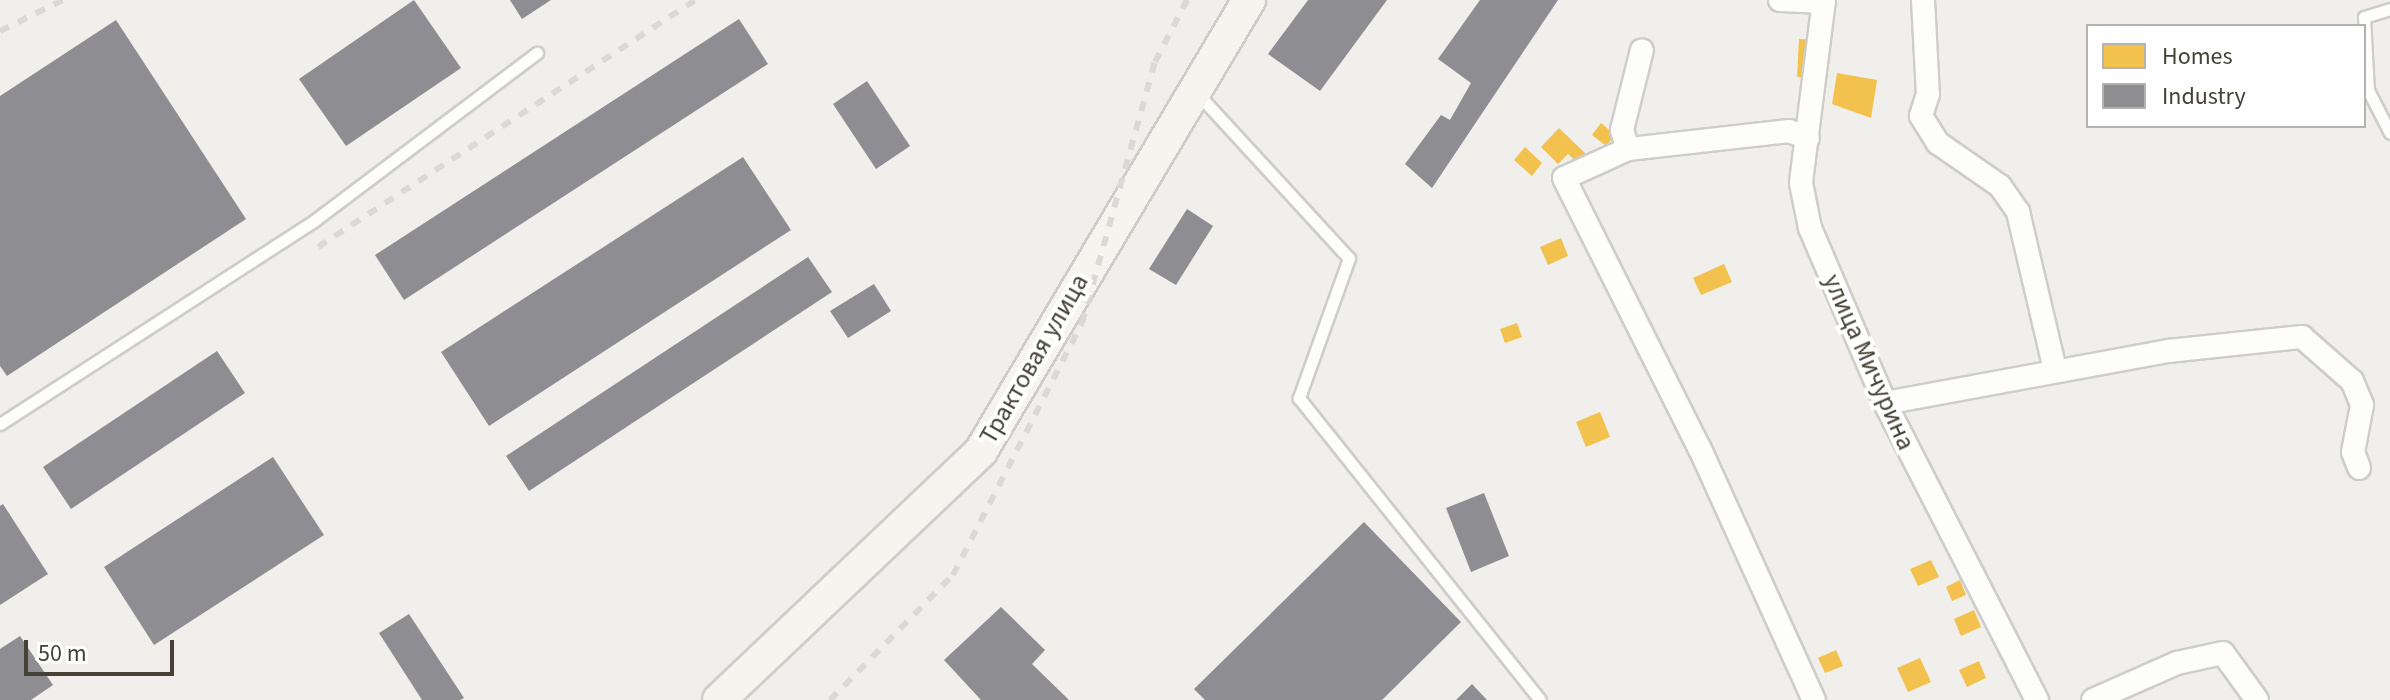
<!DOCTYPE html>
<meta charset="utf-8">
<style>
body{margin:0}
#map{position:relative;width:2390px;height:700px;overflow:hidden;background:#f0efeb;font-family:"Source Sans 3",sans-serif}
div>[style]{position:absolute}
[style*='--x']{left:calc(var(--x)*1px);top:calc(var(--y)*1px);width:calc(var(--w)*1px);rotate:calc(var(--a)*1deg)}
.homes>*{inset:0;background:#f2c14e}
.industry>*{inset:0;background:#8d8d92}
.roads{filter:drop-shadow(2px 0 #cecdc9) drop-shadow(-2px 0 #cecdc9) drop-shadow(0 2px #cecdc9) drop-shadow(0 -2px #cecdc9)}
.lane>*{height:11px;margin:-5.5px;padding:0 5.5px;transform-origin:5.5px;border-radius:5.5px;background:#fdfdfc}
.street>*{height:22px;margin:-11px;padding:0 11px;transform-origin:11px;border-radius:11px;background:#fdfdfc}
.secondary>*{height:32px;margin:-16px;padding:0 16px;transform-origin:16px;border-radius:16px;background:#f6f4ef}
.rail>*{height:6px;margin-top:-3px;transform-origin:0;background:repeating-linear-gradient(90deg,#d9d9d8 0 10px,transparent 0 20px)}
span{translate:-50% -50%;white-space:nowrap;text-align:center;line-height:1.15;-webkit-text-stroke:8px #fff;paint-order:stroke}
.street-label{font-size:26px;color:#464137}
.legend{position:absolute;left:2086px;top:24px;width:280px;height:104px;box-sizing:border-box;background:#fff;border:2px solid #b5b3af;margin:0;padding:10px 14px;list-style:none;font-size:24px;color:#464137}
.legend li{display:flex;align-items:center;gap:16px;height:40px}
.legend b{width:40px;border:2px solid #b5b3af}
.scale{position:absolute;left:24px;top:640px;width:150px;height:36px;box-sizing:border-box;border:4px solid #464137;border-top:0;padding-left:10px;font-size:24px;line-height:28px;white-space:nowrap;color:#464137;-webkit-text-stroke:6px #fff;paint-order:stroke}
</style>
<div id="map">
<div class="homes">
<div style="clip-path:polygon(1799px 39px,1814px 40px,1812px 78px,1797px 77px)"></div>
<div style="clip-path:polygon(1837px 73px,1877px 80px,1871px 118px,1832px 104px)"></div>
<div style="clip-path:polygon(1601px 123px,1615px 135px,1606px 146px,1592px 135px)"></div>
<div style="clip-path:polygon(1559px 128px,1587px 155px,1579px 164px,1568px 154px,1558px 164px,1541px 147px)"></div>
<div style="clip-path:polygon(1525px 147px,1542px 163px,1532px 176px,1514px 160px)"></div>
<div style="clip-path:polygon(1561px 238px,1568px 256px,1548px 265px,1540px 247px)"></div>
<div style="clip-path:polygon(1724px 264px,1732px 282px,1701px 295px,1693px 278px)"></div>
<div style="clip-path:polygon(1517px 323px,1522px 337px,1505px 343px,1500px 329px)"></div>
<div style="clip-path:polygon(1600px 412px,1610px 437px,1586px 447px,1576px 422px)"></div>
<div style="clip-path:polygon(1931px 560px,1939px 577px,1918px 586px,1910px 569px)"></div>
<div style="clip-path:polygon(1960px 580px,1966px 595px,1952px 601px,1946px 587px)"></div>
<div style="clip-path:polygon(1974px 610px,1981px 627px,1961px 636px,1954px 619px)"></div>
<div style="clip-path:polygon(1836px 650px,1843px 666px,1825px 673px,1818px 658px)"></div>
<div style="clip-path:polygon(1920px 658px,1931px 682px,1908px 692px,1897px 668px)"></div>
<div style="clip-path:polygon(1979px 661px,1986px 678px,1967px 687px,1959px 670px)"></div>
</div>
<div class="industry">
<div style="clip-path:polygon(414px 0,461px 68px,346px 146px,299px 79px)"></div>
<div style="clip-path:polygon(510px 0,551px 0,522px 19px)"></div>
<div style="clip-path:polygon(1308px 0,1387px 0,1320px 91px,1268px 54px)"></div>
<div style="clip-path:polygon(1480px 0,1558px 0,1432px 188px,1405px 164px,1441px 115px,1450px 120px,1471px 83px,1438px 59px)"></div>
<div style="clip-path:polygon(739px 19px,768px 64px,404px 300px,375px 255px)"></div>
<div style="clip-path:polygon(116px 20px,246px 219px,7px 376px,0 366px,0 96px)"></div>
<div style="clip-path:polygon(867px 81px,910px 146px,876px 169px,833px 104px)"></div>
<div style="clip-path:polygon(743px 157px,791px 230px,489px 426px,441px 352px)"></div>
<div style="clip-path:polygon(1187px 209px,1213px 226px,1176px 285px,1149px 269px)"></div>
<div style="clip-path:polygon(808px 257px,832px 292px,529px 491px,506px 456px)"></div>
<div style="clip-path:polygon(874px 284px,891px 311px,848px 338px,830px 311px)"></div>
<div style="clip-path:polygon(217px 351px,245px 393px,71px 509px,43px 467px)"></div>
<div style="clip-path:polygon(273px 457px,324px 535px,154px 645px,104px 567px)"></div>
<div style="clip-path:polygon(1484px 493px,1509px 556px,1471px 572px,1446px 508px)"></div>
<div style="clip-path:polygon(3px 504px,48px 574px,0 605px,0 506px)"></div>
<div style="clip-path:polygon(1364px 522px,1461px 622px,1382px 700px,1205px 700px,1194px 689px)"></div>
<div style="clip-path:polygon(1001px 607px,1045px 650px,1032px 664px,1069px 700px,981px 700px,944px 660px)"></div>
<div style="clip-path:polygon(409px 614px,464px 698px,460px 700px,422px 700px,379px 633px)"></div>
<div style="clip-path:polygon(20px 636px,53px 685px,31px 700px,0 700px,0 649px)"></div>
<div style="clip-path:polygon(1472px 684px,1487px 700px,1456px 700px)"></div>
</div>
<div class="roads">
<div class="lane">
<div style="--x:2390;--y:9;--w:27;--a:163"></div>
<div style="--x:2364;--y:17;--w:73;--a:86.9"></div>
<div style="--x:2368;--y:90;--w:48;--a:62.9"></div>
<div style="--x:1198;--y:94;--w:223;--a:47.4"></div>
<div style="--x:1349;--y:258;--w:149;--a:109.7"></div>
<div style="--x:1299;--y:398;--w:386;--a:51.4"></div>
<div style="--x:0;--y:424;--w:375;--a:-32.9"></div>
<div style="--x:315;--y:220;--w:278;--a:-37"></div>
</div>
<div class="street">
<div style="--x:1780;--y:0;--w:44;--a:2.6"></div>
<div style="--x:1824;--y:0;--w:184;--a:97.2"></div>
<div style="--x:1801;--y:183;--w:46;--a:78.7"></div>
<div style="--x:1810;--y:228;--w:190;--a:66.8"></div>
<div style="--x:1885;--y:403;--w:334;--a:62.9"></div>
<div style="--x:1923;--y:0;--w:94;--a:87"></div>
<div style="--x:1928;--y:94;--w:23;--a:108"></div>
<div style="--x:1921;--y:116;--w:32;--a:58"></div>
<div style="--x:1938;--y:143;--w:75;--a:34.7"></div>
<div style="--x:2000;--y:186;--w:32;--a:55"></div>
<div style="--x:2018;--y:212;--w:162;--a:76.8"></div>
<div style="--x:1808;--y:138;--w:20;--a:-160"></div>
<div style="--x:1789;--y:131;--w:162;--a:173.6"></div>
<div style="--x:1628;--y:149;--w:70;--a:155.6"></div>
<div style="--x:1564;--y:178;--w:303;--a:63.4"></div>
<div style="--x:1700;--y:449;--w:276;--a:65.6"></div>
<div style="--x:1628;--y:149;--w:20;--a:-108"></div>
<div style="--x:1622;--y:130;--w:82;--a:-76"></div>
<div style="--x:1885;--y:403;--w:288;--a:-10.4"></div>
<div style="--x:2168;--y:351;--w:135;--a:-6"></div>
<div style="--x:2302;--y:337;--w:67;--a:41.3"></div>
<div style="--x:2352;--y:381;--w:26;--a:67"></div>
<div style="--x:2362;--y:405;--w:48;--a:100.8"></div>
<div style="--x:2353;--y:452;--w:17;--a:69"></div>
<div style="--x:2093;--y:700;--w:92;--a:-23.8"></div>
<div style="--x:2177;--y:663;--w:47;--a:-12.3"></div>
<div style="--x:2223;--y:653;--w:58;--a:54.1"></div>
</div>
<div class="secondary">
<div style="--x:719;--y:700;--w:361;--a:-43.5"></div>
<div style="--x:981;--y:451;--w:525;--a:-59.28"></div>
</div>
</div>
<div class="rail">
<div style="--x:0;--y:31;--w:70;--a:-26.2"></div>
<div style="--x:318;--y:247;--w:451;--a:-33.2"></div>
<div style="--x:830;--y:700;--w:175;--a:-45.5"></div>
<div style="--x:953;--y:575;--w:283;--a:-62.9"></div>
<div style="--x:1082;--y:323;--w:271;--a:-74.4"></div>
<div style="--x:1155;--y:62;--w:70;--a:-62.7"></div>
</div>
<div class="street-label">
<span style="left:1034px;top:359px;rotate:-60deg">Трактовая улица</span>
<span style="left:1869px;top:362px;rotate:66deg">улица Мичурина</span>
</div>
<ul class="legend">
<li><b style="height:22px;background:#f2c14e"></b>Homes</li>
<li><b style="height:22px;background:#8d8d92"></b>Industry</li>
</ul>
<div class="scale">50 m</div>
</div>
